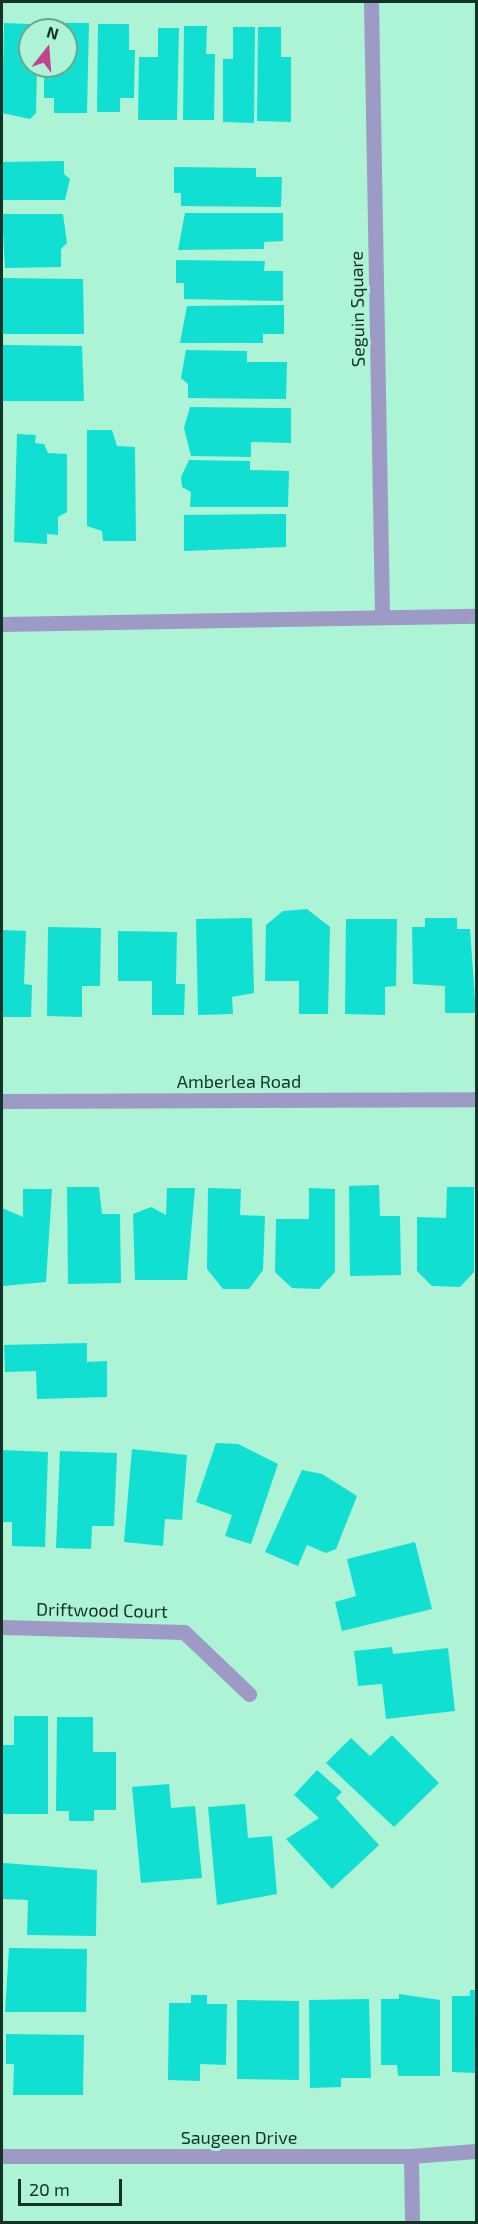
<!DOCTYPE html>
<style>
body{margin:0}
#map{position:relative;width:478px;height:2224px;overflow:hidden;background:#adf3d6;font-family:"Exo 2",sans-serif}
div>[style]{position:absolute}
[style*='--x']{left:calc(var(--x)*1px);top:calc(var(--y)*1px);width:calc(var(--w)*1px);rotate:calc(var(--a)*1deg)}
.building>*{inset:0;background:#11dfd2}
.minor>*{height:15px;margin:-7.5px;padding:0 7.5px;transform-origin:7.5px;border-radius:7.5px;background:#9d9bc6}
span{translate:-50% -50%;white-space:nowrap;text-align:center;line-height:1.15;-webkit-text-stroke:6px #adf3d6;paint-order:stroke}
.street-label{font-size:18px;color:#153227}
.frame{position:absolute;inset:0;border:3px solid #153227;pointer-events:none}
.north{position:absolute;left:18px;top:18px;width:60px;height:60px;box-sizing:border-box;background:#adf3d6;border:2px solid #70a690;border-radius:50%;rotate:17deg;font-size:16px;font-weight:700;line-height:24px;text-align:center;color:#153227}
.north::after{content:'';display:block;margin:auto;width:21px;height:27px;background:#c1428d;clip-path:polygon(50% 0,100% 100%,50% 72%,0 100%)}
.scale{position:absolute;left:18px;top:2179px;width:104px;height:27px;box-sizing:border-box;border:3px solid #153227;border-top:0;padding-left:8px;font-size:18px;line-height:21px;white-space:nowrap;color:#153227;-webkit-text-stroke:4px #adf3d6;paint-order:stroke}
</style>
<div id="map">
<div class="building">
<div style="clip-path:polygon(4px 23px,30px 24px,30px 66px,37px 66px,36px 113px,30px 119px,2px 113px)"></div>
<div style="clip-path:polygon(54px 23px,89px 23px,87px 113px,54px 113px,54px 98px,44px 98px,44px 66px,66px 66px,66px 30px,54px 30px)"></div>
<div style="clip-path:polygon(98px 24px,129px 24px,129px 50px,135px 50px,134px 98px,120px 98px,120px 112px,97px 112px)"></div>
<div style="clip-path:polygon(184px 26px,207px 26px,206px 54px,215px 54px,214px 120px,183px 120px)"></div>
<div style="clip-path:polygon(233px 27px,255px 27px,254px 123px,223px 122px,223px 59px,233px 59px)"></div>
<div style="clip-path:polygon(258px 27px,281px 27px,281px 57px,291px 57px,291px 122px,257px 121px)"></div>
<div style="clip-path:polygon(158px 28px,179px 28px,177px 120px,138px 120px,139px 57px,158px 57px)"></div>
<div style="clip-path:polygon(64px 161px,64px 174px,70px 179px,65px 200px,2px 200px,2px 162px)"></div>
<div style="clip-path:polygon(174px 167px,256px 168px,256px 177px,282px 177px,281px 207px,181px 206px,181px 193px,174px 193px)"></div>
<div style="clip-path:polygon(185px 213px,283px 213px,283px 241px,264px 242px,264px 249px,178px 250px)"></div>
<div style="clip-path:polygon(2px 214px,63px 214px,67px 243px,61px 249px,61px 267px,5px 268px)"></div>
<div style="clip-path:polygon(176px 260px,265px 261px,264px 271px,283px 271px,283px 301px,184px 299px,184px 283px,176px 283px)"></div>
<div style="clip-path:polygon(2px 278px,83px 279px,84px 334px,2px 334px)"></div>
<div style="clip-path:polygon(284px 305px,284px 334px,263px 334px,263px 343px,180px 343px,187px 306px)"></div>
<div style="clip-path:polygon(2px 345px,82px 346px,84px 401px,2px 401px)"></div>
<div style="clip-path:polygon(186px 350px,247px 351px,247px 362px,287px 362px,286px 399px,188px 398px,188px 384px,181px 378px)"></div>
<div style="clip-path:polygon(190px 407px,291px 408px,291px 443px,251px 442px,251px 457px,191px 456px,184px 428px)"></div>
<div style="clip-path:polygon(87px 430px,112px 430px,117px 446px,135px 447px,136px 541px,103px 541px,102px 531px,87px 526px)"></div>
<div style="clip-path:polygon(17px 434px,36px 435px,35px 443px,44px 444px,48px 453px,67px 454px,67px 512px,58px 517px,58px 535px,47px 534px,47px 544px,14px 542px)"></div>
<div style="clip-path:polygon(189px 460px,250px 461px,250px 470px,289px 471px,288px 507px,190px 507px,191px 492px,182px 487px,181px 477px)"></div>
<div style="clip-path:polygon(286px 514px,286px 547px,184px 551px,184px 515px)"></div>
<div style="clip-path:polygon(307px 909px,330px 927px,328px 1014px,299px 1014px,299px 981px,265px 981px,266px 925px,283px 911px)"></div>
<div style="clip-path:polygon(252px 918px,254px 993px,232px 997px,233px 1014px,198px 1015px,196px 919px)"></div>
<div style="clip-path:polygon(425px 918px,457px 918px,457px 929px,470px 929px,476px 1013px,445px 1013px,445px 986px,413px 984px,412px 927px,425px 927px)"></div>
<div style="clip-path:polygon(346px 919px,397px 919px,396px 986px,385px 987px,385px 1015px,345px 1014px)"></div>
<div style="clip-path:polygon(48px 927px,101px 928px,100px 986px,82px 986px,82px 1017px,47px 1016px)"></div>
<div style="clip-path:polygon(2px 930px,26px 931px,24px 984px,32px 985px,31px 1017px,2px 1017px)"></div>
<div style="clip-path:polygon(118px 931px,177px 932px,176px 984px,185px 984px,184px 1015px,152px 1015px,152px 981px,118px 981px)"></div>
<div style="clip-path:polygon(379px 1185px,380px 1216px,400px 1216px,401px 1275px,350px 1276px,349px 1186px)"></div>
<div style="clip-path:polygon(67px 1187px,99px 1187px,102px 1214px,120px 1214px,121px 1283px,68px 1284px)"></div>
<div style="clip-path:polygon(447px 1187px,474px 1187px,474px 1272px,460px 1287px,432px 1286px,417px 1271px,417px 1217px,446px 1218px)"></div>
<div style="clip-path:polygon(167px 1188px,195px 1188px,187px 1280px,135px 1280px,133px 1214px,151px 1207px,166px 1215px)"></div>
<div style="clip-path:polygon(208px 1188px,241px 1189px,240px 1215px,265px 1216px,263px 1270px,249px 1289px,223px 1289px,207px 1269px)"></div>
<div style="clip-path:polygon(309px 1188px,335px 1189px,335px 1272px,319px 1289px,292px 1288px,275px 1272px,276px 1219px,309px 1219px)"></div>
<div style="clip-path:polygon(23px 1189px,52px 1189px,46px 1282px,3px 1286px,2px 1208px,23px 1217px)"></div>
<div style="clip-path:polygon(87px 1343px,87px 1362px,107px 1361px,107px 1397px,37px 1399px,36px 1371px,5px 1372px,4px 1345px)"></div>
<div style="clip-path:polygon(216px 1443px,238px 1444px,278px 1464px,251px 1544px,225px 1536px,232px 1515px,196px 1502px)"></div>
<div style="clip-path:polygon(132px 1449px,187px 1455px,182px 1520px,165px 1519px,163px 1546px,124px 1542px)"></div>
<div style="clip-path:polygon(2px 1450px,48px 1452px,45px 1547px,12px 1546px,12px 1522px,2px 1522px)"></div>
<div style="clip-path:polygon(60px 1451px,117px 1453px,114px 1526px,92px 1526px,91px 1549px,56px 1548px)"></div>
<div style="clip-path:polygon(302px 1470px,322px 1474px,357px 1496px,336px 1549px,326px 1553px,307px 1545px,298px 1566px,265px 1552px)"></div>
<div style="clip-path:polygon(415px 1542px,432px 1609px,342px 1631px,335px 1602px,356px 1596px,347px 1559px)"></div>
<div style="clip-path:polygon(392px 1647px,393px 1654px,448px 1648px,455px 1711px,386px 1719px,382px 1684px,358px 1686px,354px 1651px)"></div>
<div style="clip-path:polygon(14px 1716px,48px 1716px,48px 1814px,2px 1814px,2px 1745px,14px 1745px)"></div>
<div style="clip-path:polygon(57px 1717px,93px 1717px,93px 1752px,116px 1752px,116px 1810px,94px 1810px,94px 1821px,69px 1821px,69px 1811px,56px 1811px)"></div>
<div style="clip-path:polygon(392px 1735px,439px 1783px,394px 1827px,326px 1763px,351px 1738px,370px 1756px)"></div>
<div style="clip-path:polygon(317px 1770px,342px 1792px,336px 1798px,379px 1845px,332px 1889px,286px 1839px,319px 1818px,294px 1795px)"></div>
<div style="clip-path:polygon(169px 1784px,171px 1808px,195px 1806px,202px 1878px,141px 1883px,132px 1787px)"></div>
<div style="clip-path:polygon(245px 1804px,248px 1838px,272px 1836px,277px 1894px,217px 1905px,208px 1807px)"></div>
<div style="clip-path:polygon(3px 1863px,97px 1870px,96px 1936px,27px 1935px,28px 1900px,2px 1899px)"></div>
<div style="clip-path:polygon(9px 1948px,87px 1949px,86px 2012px,5px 2012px)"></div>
<div style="clip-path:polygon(470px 1990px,476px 1990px,476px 2073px,452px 2072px,452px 1996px,470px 1996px)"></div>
<div style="clip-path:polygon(399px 1994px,440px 2000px,440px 2076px,398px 2076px,397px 2065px,381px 2065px,381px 1999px,399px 1999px)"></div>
<div style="clip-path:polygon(191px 1995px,207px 1995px,207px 2004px,227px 2004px,226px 2065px,200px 2064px,200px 2081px,168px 2080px,169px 2003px,191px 2003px)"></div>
<div style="clip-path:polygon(369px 1999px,371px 2078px,341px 2078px,341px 2087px,310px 2088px,309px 2000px)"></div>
<div style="clip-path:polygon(237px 2000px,299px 2001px,299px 2080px,237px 2079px)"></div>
<div style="clip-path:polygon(6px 2034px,84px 2035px,83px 2095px,13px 2095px,14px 2064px,6px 2064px)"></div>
</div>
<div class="minor">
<div style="--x:371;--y:2;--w:614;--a:88.97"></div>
<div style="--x:2;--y:624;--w:474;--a:-1"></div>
<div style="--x:2;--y:1101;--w:474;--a:-0.2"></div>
<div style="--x:2;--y:1627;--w:182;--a:1.6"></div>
<div style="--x:184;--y:1632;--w:90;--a:43.6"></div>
<div style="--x:2;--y:2156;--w:409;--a:0"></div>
<div style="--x:411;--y:2156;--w:65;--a:-4.4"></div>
<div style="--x:411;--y:2156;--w:66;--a:89.1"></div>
</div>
<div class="street-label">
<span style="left:357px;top:309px;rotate:-91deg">Seguin Square</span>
<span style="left:239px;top:1081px">Amberlea Road</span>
<span style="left:102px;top:1610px;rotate:1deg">Driftwood Court</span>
<span style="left:239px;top:2137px">Saugeen Drive</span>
</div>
<div class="frame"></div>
<div class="north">N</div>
<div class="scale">20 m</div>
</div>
